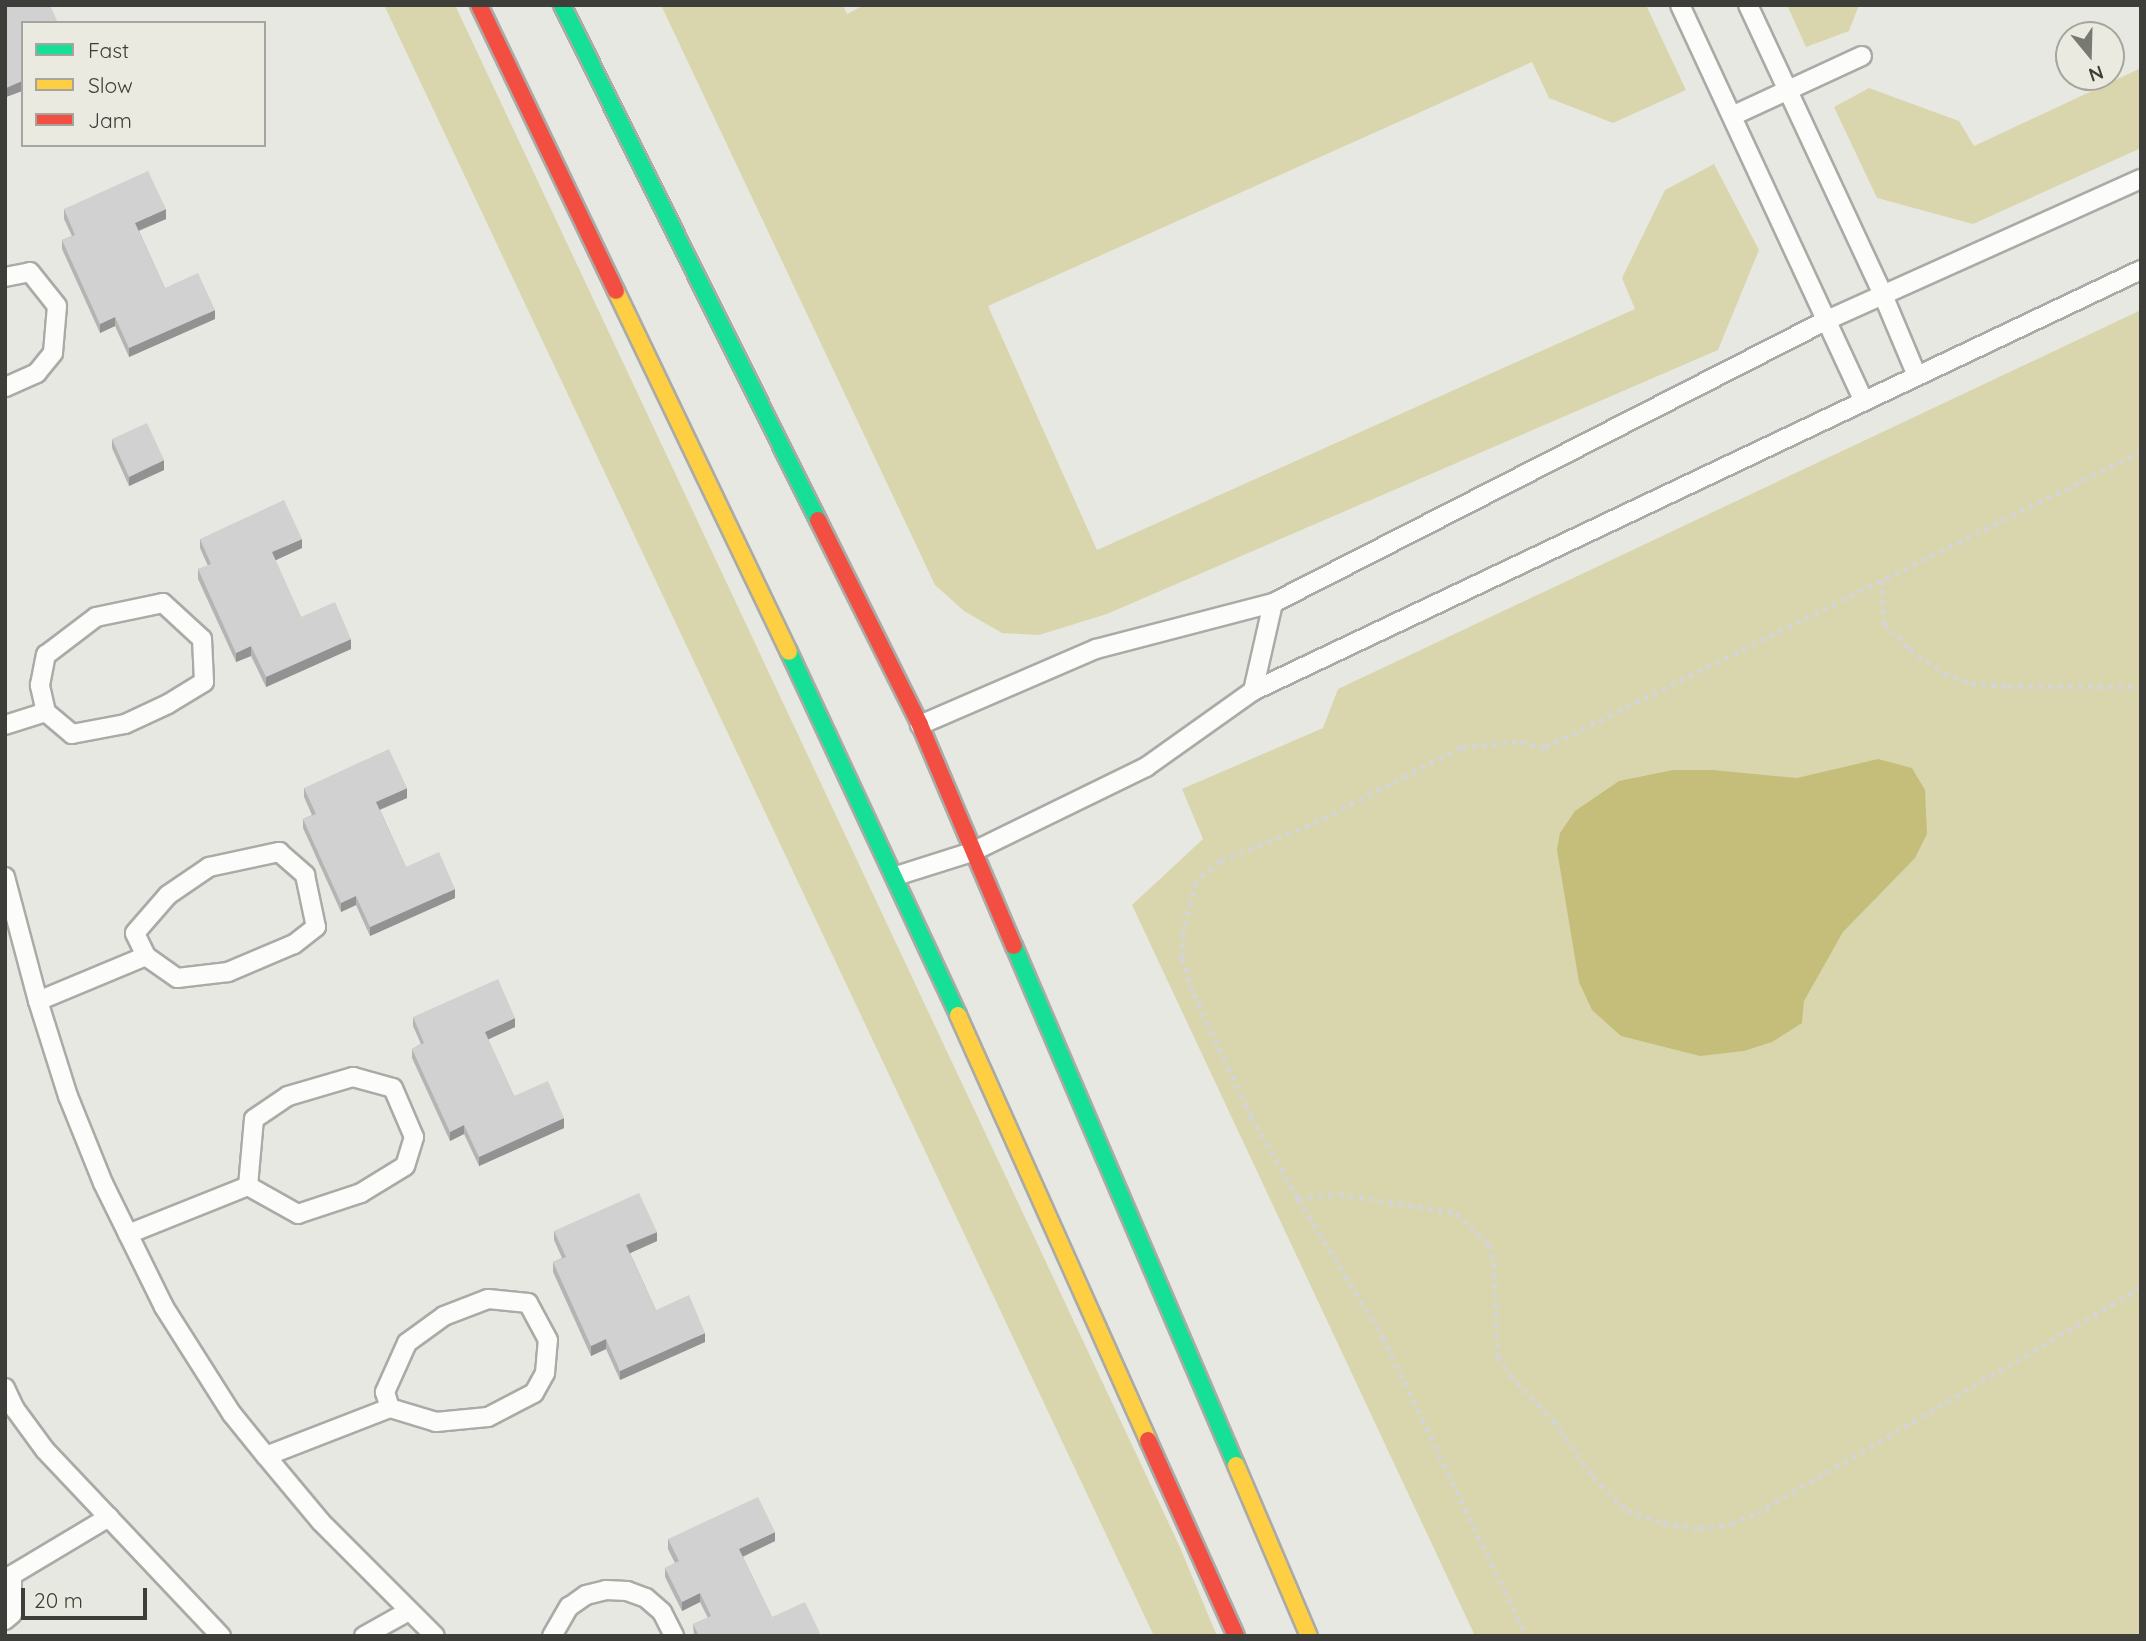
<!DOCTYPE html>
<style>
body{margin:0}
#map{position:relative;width:2146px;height:1641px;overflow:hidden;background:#e8e8e2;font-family:Quicksand,sans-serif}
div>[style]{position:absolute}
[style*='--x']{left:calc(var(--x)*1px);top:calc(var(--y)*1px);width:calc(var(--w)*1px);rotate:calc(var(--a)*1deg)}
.green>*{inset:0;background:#d9d6ae}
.water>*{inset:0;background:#c4be7a}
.path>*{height:4.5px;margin-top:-2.25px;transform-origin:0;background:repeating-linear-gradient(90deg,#d4d4d2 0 5px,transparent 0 10px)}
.roads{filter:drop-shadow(2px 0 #aaaaa6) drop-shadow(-2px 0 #aaaaa6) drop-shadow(0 2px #aaaaa6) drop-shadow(0 -2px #aaaaa6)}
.lane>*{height:18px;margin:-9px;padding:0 9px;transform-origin:9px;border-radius:9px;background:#fcfcfb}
.fast>*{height:16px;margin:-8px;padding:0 8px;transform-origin:8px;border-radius:8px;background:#16e098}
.slow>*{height:16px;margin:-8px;padding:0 8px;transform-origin:8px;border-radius:8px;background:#ffcf43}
.jam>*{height:16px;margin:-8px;padding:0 8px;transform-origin:8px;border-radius:8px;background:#f24e42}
.wall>*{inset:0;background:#b3b4b3}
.shaded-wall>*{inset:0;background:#929292}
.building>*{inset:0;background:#d0d1d0}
span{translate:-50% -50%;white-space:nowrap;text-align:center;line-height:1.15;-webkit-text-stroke:5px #eaeae0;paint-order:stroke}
.frame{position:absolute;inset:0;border:7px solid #3d3d39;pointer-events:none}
.legend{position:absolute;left:21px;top:21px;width:245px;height:126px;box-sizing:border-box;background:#eaeae0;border:2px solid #a5a59d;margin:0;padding:9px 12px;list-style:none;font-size:21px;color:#3d3d39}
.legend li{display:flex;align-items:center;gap:14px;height:35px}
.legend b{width:35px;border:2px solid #a5a59d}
.north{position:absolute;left:2055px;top:21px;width:70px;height:70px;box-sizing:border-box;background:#eaeae0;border:2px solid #a5a59d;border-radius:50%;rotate:161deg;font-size:19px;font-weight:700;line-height:28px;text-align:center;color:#3d3d39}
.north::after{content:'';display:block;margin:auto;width:24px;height:32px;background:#797974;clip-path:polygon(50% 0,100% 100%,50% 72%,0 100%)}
.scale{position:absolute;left:21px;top:1588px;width:126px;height:32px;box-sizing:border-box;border:4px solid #3d3d39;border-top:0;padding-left:9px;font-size:21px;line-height:24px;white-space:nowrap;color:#3d3d39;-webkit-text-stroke:5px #eaeae0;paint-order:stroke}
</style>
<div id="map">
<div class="green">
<div style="clip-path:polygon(384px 5px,455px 5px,1179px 1545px,1217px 1636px,1154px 1636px)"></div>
<div style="clip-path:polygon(661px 5px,843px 5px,847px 14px,864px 5px,1646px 5px,1686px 90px,1613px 123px,1549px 98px,1532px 62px,988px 306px,1097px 550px,1635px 309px,1622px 278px,1665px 190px,1714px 164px,1759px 250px,1718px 350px,1107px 614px,1039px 635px,1002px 633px,964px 611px,935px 585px)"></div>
<div style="clip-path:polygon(1787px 5px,1859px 5px,1849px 31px,1806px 47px)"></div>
<div style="clip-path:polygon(2141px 68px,2141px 148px,1973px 224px,1877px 198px,1834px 107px,1869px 88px,1959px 121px,1974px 146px)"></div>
<div style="clip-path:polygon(2141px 310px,2141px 1636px,1475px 1636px,1132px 905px,1203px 839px,1182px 789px,1323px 728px,1338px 689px)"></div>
</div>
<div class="water">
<div style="clip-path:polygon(1878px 759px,1912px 768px,1925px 790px,1927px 834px,1915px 858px,1843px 932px,1804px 1001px,1802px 1023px,1772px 1042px,1744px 1051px,1700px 1056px,1621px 1036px,1592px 1010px,1579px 982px,1557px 850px,1560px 833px,1575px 811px,1619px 781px,1673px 770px,1713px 770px,1797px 778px)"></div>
</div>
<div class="path">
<div style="--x:2141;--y:452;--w:665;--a:153.59"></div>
<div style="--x:1545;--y:748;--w:29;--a:-168"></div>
<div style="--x:1517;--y:742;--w:56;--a:173.9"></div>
<div style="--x:1461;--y:748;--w:171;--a:152.8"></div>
<div style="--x:1309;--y:826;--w:96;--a:158.5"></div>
<div style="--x:1220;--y:861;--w:32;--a:139"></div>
<div style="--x:1196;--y:882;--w:53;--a:104.3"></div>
<div style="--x:1183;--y:933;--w:25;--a:92"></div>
<div style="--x:1182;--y:958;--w:38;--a:72"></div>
<div style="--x:1194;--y:994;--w:135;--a:65"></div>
<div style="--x:1251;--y:1116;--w:95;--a:60.2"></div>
<div style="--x:1298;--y:1198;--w:41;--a:-5.6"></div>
<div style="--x:1339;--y:1194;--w:119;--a:9.2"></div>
<div style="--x:1456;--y:1213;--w:45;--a:43.2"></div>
<div style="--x:1489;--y:1244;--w:20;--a:75"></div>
<div style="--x:1494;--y:1263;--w:94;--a:87.6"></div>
<div style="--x:1498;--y:1357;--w:22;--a:56"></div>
<div style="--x:1510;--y:1375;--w:64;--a:46.3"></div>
<div style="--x:1554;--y:1421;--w:68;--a:55.1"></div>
<div style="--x:1593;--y:1477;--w:48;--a:45"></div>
<div style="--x:1627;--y:1511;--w:38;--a:18"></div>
<div style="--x:1663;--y:1523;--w:36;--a:9"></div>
<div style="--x:1699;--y:1529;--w:32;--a:-9"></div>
<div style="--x:1731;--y:1524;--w:28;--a:-23"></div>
<div style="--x:1757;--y:1513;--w:445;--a:-30.4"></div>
<div style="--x:1882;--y:580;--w:43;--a:87.3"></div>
<div style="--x:1884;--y:623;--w:37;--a:45"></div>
<div style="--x:1910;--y:649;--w:42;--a:35.2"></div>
<div style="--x:1944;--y:673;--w:29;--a:20"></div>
<div style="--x:1971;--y:683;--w:37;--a:5"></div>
<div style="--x:2008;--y:686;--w:133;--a:0.4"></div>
<div style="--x:1298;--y:1198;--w:163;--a:58.6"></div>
<div style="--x:1383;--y:1337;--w:331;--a:64.4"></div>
</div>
<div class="roads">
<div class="lane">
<div style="--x:1680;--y:5;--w:437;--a:65.1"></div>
<div style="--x:1748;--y:5;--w:320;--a:65"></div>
<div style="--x:1883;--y:295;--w:88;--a:67.2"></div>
<div style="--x:1732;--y:116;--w:143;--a:-24.8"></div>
<div style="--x:5;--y:277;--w:25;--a:-11"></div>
<div style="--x:30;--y:272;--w:43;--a:51.5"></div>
<div style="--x:57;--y:306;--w:47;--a:94.9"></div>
<div style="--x:53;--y:353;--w:26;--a:129"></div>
<div style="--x:37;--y:373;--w:35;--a:156"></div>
<div style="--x:163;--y:603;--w:53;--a:42.7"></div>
<div style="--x:202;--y:639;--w:43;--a:87.3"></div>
<div style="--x:204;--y:682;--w:42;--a:148.6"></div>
<div style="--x:168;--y:704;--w:47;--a:155.1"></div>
<div style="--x:125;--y:724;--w:54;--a:169.3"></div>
<div style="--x:72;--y:734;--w:34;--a:-140"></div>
<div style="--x:46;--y:712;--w:28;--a:-103"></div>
<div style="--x:40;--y:685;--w:31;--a:-79"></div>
<div style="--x:46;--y:655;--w:63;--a:-37.2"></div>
<div style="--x:96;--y:617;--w:68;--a:-11.8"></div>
<div style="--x:1253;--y:691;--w:90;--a:-77.2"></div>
<div style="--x:5;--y:725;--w:43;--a:-17.6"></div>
<div style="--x:920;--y:725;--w:192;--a:-23.4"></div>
<div style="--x:1096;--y:649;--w:183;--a:-14.6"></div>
<div style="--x:1273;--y:603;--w:622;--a:-27.06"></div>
<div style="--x:1827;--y:320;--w:344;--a:-24.2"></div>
<div style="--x:279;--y:852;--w:35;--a:41"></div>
<div style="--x:305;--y:875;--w:53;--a:78.1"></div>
<div style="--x:316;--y:927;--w:28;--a:142"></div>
<div style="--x:294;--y:944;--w:72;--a:157"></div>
<div style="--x:228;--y:972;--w:51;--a:173.3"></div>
<div style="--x:177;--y:978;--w:38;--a:-145"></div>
<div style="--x:146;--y:956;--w:25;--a:-116"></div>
<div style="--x:135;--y:933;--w:50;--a:-49"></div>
<div style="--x:168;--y:895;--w:50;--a:-34.3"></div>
<div style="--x:209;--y:867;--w:72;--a:-12.1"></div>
<div style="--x:896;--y:876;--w:80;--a:-17.5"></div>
<div style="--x:972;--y:852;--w:194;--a:-26"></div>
<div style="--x:1146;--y:767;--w:131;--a:-35.4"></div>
<div style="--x:1253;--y:691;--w:983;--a:-25.37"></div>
<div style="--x:5;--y:877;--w:128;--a:75.1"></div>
<div style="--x:38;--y:1001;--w:100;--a:72.5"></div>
<div style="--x:68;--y:1096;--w:94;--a:68.1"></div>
<div style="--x:103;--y:1183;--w:138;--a:63.8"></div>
<div style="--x:164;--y:1307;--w:127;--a:57.6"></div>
<div style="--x:232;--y:1414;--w:54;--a:51"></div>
<div style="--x:266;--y:1456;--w:86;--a:50.2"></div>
<div style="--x:321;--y:1522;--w:161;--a:45"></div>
<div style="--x:38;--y:1001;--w:117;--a:-22.6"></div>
<div style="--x:353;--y:1077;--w:41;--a:15.4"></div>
<div style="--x:393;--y:1088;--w:53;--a:66.8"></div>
<div style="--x:414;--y:1137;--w:30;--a:107"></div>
<div style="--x:405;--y:1166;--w:52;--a:148.5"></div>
<div style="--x:361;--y:1193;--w:66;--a:161.6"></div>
<div style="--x:298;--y:1214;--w:57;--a:-150.8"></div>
<div style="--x:248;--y:1186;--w:67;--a:-84.9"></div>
<div style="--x:254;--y:1119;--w:41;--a:-34.1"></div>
<div style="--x:288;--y:1096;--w:68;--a:-16.3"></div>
<div style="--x:128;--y:1234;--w:129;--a:-21.8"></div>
<div style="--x:5;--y:1388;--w:23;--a:65"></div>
<div style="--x:15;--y:1409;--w:51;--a:53.8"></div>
<div style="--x:45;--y:1450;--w:256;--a:46.6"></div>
<div style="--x:266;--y:1456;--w:133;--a:-21.2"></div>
<div style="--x:390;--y:1408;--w:48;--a:16.9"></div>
<div style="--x:436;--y:1422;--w:52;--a:-5.5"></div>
<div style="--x:488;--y:1417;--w:52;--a:-27.6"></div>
<div style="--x:534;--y:1393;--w:23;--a:-61"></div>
<div style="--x:545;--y:1373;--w:33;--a:-85"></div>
<div style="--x:548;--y:1340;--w:42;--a:-118.4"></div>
<div style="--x:528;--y:1303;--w:40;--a:-174.3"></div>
<div style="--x:488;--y:1299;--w:47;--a:158.9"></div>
<div style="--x:444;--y:1316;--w:46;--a:143.9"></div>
<div style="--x:407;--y:1343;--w:54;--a:114.2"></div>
<div style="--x:385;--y:1392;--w:17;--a:73"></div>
<div style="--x:12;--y:1575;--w:113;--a:-30.9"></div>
<div style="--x:5;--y:1620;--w:9;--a:-41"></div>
<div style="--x:12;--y:1614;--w:39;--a:-90"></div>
<div style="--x:364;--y:1636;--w:51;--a:-29.1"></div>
<div style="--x:552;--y:1636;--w:34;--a:-60"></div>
<div style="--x:569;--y:1607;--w:21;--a:-35"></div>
<div style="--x:586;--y:1595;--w:21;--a:-14"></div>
<div style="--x:606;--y:1590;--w:21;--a:3"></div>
<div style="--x:627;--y:1591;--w:20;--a:20"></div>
<div style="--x:646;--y:1598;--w:21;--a:41"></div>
<div style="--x:662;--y:1612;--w:27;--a:63"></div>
</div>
<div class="fast">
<div style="--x:562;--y:5;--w:575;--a:63.57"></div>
<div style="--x:789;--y:652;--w:400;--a:65"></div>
<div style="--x:1014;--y:946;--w:564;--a:66.84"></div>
</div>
<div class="slow">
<div style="--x:616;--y:291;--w:400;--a:64.4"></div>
<div style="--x:958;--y:1015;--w:466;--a:65.9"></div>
<div style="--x:1236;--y:1465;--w:186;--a:66.9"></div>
</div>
<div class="jam">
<div style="--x:479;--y:5;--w:317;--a:64.4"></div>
<div style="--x:818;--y:520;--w:229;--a:63.5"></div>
<div style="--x:920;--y:725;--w:240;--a:67"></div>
<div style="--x:1148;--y:1440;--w:215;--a:65.8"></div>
</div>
</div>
<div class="wall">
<div style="clip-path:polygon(5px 5px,23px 23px,23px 93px,22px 91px,6px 97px,5px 95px)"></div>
<div style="clip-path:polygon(64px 209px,166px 219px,139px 231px,165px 288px,215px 319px,129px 357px,115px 326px,100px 333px,62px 249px,62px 240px,72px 236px,64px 219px)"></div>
<div style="clip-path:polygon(112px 439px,164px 470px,129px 486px,112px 448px)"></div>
<div style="clip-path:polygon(200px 539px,302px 548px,275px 560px,301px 617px,351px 649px,266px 687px,251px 656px,236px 662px,198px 579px,198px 569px,208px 566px,200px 548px)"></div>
<div style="clip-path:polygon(304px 788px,407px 798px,380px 810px,406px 867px,455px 898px,370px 936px,356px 905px,341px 912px,303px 828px,303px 819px,312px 815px,304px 797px)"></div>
<div style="clip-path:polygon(413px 1017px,515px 1027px,488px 1039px,514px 1096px,564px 1128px,479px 1166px,464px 1134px,450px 1141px,412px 1058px,412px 1049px,421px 1044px,413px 1026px)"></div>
<div style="clip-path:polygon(554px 1231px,657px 1241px,630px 1253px,656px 1310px,705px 1342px,620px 1380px,606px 1349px,591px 1356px,553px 1272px,553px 1262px,562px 1258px,554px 1240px)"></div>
<div style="clip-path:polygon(668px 1539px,775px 1541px,743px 1557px,772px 1617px,820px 1636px,694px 1636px,693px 1624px,708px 1618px,700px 1602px,682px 1611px,665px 1577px,665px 1568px,675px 1563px,668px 1549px)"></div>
</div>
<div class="shaded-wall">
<div style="clip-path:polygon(22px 81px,22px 91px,6px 97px,6px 88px)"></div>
<div style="clip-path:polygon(166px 209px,166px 219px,135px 232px,135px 223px)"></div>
<div style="clip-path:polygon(215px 310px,215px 319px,129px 357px,129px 348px)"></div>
<div style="clip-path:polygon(115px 317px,115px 326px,100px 333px,100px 324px)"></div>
<div style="clip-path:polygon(164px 460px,164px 470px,129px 486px,129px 477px)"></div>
<div style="clip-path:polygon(302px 539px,302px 548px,272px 562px,272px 552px)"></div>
<div style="clip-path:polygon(351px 639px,351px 649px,266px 687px,266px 677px)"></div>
<div style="clip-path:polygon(251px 646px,251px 656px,236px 662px,236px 653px)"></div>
<div style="clip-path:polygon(407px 788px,407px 798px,376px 811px,376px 802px)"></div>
<div style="clip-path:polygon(455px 889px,455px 898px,370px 936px,370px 927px)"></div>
<div style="clip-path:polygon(356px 896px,356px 905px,341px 912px,341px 903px)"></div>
<div style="clip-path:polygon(515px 1018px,515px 1027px,485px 1041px,485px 1032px)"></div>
<div style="clip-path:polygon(564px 1118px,564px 1128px,479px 1166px,479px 1157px)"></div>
<div style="clip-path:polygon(464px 1125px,464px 1134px,450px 1141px,450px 1132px)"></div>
<div style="clip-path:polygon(657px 1232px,657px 1241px,626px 1255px,626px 1245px)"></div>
<div style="clip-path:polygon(705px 1333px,705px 1342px,620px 1380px,620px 1371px)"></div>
<div style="clip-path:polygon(606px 1339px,606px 1349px,591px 1356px,591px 1346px)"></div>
<div style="clip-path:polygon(775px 1532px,775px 1541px,739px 1558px,739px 1549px)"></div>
<div style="clip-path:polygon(700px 1593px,700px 1602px,682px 1611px,682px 1602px)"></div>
</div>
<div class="building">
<div style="clip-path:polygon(5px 5px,50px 5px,58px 23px,23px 23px,23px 84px,22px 81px,6px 88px,5px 85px)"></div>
<div style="clip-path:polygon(148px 171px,166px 209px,135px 223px,165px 288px,198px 273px,215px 310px,129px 348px,115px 317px,100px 324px,62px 240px,75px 235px,64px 209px)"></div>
<div style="clip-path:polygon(147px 423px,164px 460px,129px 477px,112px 439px)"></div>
<div style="clip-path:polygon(284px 500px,302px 539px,272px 552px,301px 617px,335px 602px,351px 639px,266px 677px,251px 646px,236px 653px,198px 569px,211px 564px,200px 539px)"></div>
<div style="clip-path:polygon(389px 749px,407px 788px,376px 802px,406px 867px,439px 852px,455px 889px,370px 927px,356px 896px,341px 903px,303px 819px,316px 814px,304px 788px)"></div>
<div style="clip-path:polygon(498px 979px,515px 1018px,485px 1032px,514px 1096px,548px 1081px,564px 1118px,479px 1157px,464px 1125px,450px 1132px,412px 1049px,424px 1043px,413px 1017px)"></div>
<div style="clip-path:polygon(639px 1193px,657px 1232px,626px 1245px,656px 1310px,689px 1295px,705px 1333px,620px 1371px,606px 1339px,591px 1346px,553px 1262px,566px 1257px,554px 1231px)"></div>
<div style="clip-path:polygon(758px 1497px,775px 1532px,739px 1549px,772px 1617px,805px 1602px,820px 1633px,815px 1636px,699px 1636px,693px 1624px,711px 1616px,700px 1593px,682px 1602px,665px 1568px,679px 1561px,668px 1539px)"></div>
</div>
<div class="frame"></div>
<ul class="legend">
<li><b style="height:9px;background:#16e098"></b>Fast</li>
<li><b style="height:9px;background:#ffcf43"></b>Slow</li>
<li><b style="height:9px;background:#f24e42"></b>Jam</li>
</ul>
<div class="north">N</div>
<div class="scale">20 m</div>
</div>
